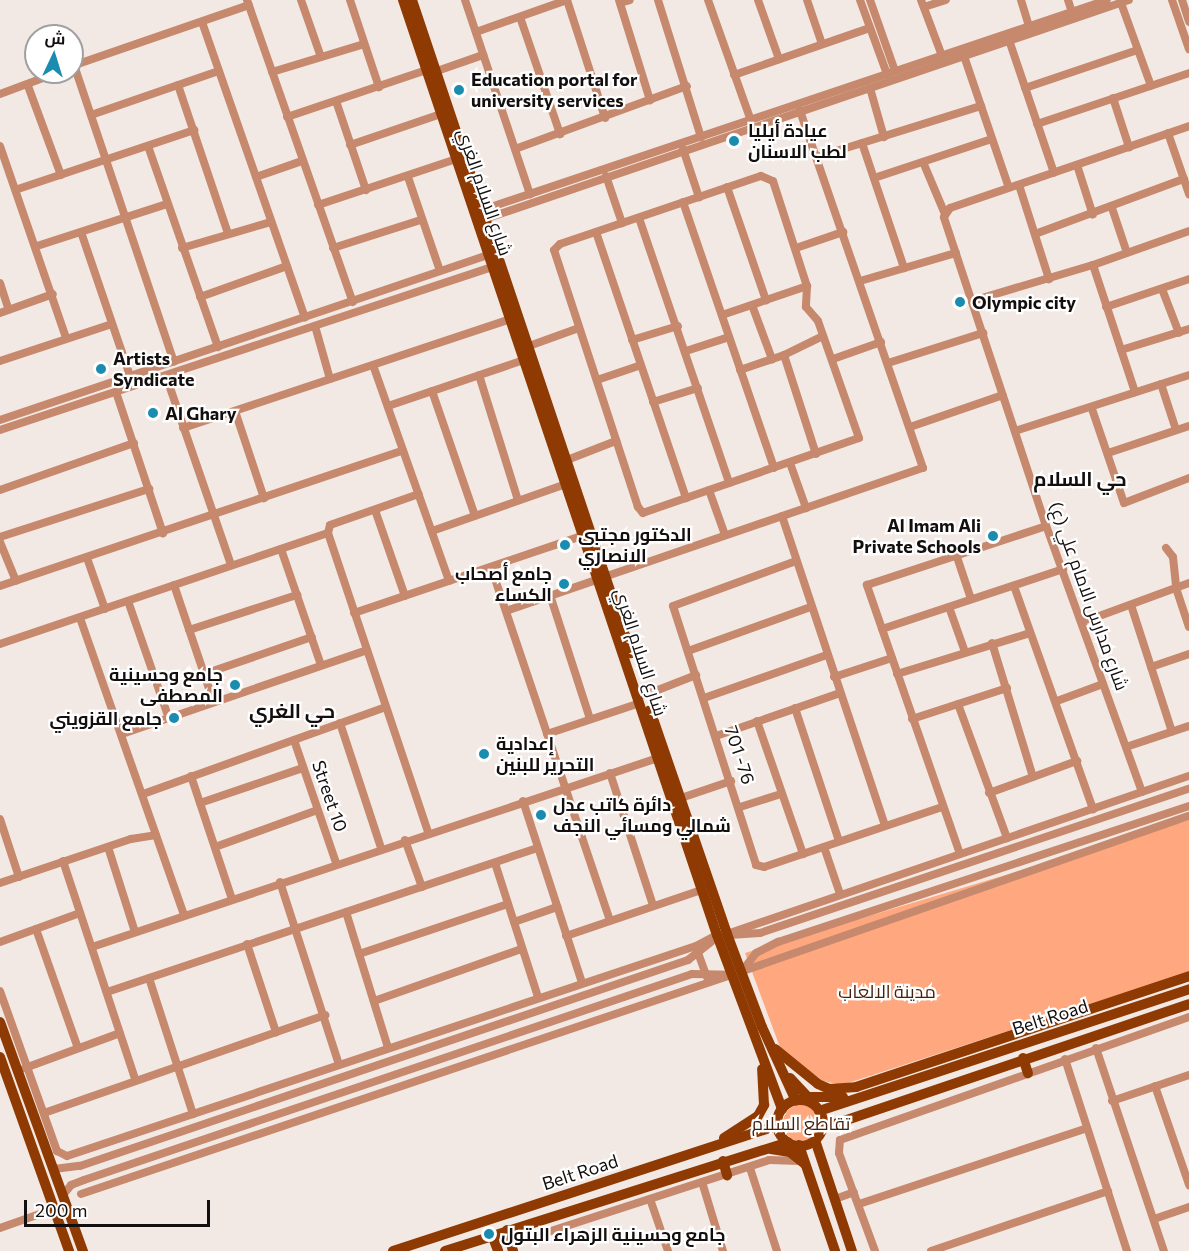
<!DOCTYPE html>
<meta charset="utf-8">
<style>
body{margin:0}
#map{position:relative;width:1189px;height:1251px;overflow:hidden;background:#f3e9e4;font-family:Commissioner,Cairo,sans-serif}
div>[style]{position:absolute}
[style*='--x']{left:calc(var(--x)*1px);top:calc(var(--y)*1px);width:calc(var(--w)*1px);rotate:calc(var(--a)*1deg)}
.green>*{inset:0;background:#ffa87f}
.round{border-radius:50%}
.minor>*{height:8px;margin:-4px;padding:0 4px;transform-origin:4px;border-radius:4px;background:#c6896d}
.major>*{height:10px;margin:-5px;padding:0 5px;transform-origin:5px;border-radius:5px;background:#8f3a02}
.major>.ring{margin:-5px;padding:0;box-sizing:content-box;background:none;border:10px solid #8f3a02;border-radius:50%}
.dots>*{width:16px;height:16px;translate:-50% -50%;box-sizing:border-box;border:3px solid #fff;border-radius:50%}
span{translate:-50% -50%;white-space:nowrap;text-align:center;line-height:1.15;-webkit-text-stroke:4.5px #fff;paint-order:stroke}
.poi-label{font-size:18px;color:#130f0e;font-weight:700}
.left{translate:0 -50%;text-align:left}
.right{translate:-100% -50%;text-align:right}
.street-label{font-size:18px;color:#130f0e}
.park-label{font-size:18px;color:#45200d}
.neighbourhood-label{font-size:20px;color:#130f0e;font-weight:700}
.north{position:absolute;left:24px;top:24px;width:60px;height:60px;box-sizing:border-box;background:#fff;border:2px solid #a19f9f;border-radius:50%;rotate:4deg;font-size:16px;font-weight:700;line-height:24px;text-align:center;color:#130f0e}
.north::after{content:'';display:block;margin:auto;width:21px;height:27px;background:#198cb0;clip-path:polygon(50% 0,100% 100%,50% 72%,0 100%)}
.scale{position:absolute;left:24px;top:1200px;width:186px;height:27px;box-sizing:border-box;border:3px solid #130f0e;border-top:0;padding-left:8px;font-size:18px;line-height:21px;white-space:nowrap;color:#130f0e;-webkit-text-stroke:4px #fff;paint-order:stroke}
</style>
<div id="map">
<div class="green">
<div style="clip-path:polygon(1189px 820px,1189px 972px,842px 1085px,823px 1081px,781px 1050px,745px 953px)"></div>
<div class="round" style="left:783px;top:1105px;width:36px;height:36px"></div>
</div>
<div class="minor">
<div style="--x:247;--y:0;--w:320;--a:70.7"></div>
<div style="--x:301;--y:0;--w:60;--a:70.7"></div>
<div style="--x:350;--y:0;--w:92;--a:71.6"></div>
<div style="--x:465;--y:0;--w:205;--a:71.5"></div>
<div style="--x:567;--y:0;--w:124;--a:72.1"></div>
<div style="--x:619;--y:0;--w:105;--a:72.8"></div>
<div style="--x:658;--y:0;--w:144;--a:72.6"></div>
<div style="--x:708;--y:0;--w:128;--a:70.4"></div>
<div style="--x:758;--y:0;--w:63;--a:70.4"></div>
<div style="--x:807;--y:0;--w:46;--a:71.2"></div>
<div style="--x:860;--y:0;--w:79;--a:70"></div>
<div style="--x:870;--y:0;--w:75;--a:70.6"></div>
<div style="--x:921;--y:0;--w:60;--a:69.4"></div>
<div style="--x:1021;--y:0;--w:27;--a:73"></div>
<div style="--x:1068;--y:0;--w:13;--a:72"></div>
<div style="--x:1172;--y:0;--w:52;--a:70.9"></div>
<div style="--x:1182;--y:0;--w:23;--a:72"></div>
<div style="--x:620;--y:3;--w:10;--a:-17"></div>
<div style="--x:1121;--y:3;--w:88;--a:70.1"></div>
<div style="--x:924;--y:7;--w:23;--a:-18"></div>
<div style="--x:520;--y:17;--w:124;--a:71.1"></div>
<div style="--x:202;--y:22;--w:313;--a:70.8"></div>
<div style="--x:476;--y:32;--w:96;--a:-19.4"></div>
<div style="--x:1009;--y:40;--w:140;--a:71.3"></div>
<div style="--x:964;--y:56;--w:139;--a:71.2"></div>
<div style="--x:74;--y:65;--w:313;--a:71.4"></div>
<div style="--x:72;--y:66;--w:187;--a:-19"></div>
<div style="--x:437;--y:71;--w:49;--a:-19.2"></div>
<div style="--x:272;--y:72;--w:96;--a:-16.9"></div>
<div style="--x:734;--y:75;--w:144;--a:-19.1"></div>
<div style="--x:178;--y:85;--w:157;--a:71.4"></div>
<div style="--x:28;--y:86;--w:95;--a:69.7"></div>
<div style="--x:870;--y:88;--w:51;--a:74.1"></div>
<div style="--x:1025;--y:88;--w:118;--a:-18.7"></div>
<div style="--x:0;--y:94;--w:63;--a:-20.4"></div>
<div style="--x:1113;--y:98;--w:52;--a:71.9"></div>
<div style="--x:336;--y:101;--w:94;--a:71.4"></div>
<div style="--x:91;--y:115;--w:135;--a:-19"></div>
<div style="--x:287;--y:117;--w:148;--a:-18.6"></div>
<div style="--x:1037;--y:124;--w:160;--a:-18.5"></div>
<div style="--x:1168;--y:133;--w:65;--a:71"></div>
<div style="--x:862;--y:143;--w:132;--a:71.4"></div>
<div style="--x:350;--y:145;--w:96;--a:-18.8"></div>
<div style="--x:0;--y:146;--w:203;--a:71"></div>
<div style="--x:148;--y:146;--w:213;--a:70.8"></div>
<div style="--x:515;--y:149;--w:183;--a:-20.1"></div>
<div style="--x:683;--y:149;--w:51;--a:71.6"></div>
<div style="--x:817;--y:157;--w:172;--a:-17.3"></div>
<div style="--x:923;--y:162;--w:56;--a:67.1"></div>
<div style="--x:1077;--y:165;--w:52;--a:72.3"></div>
<div style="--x:606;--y:176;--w:50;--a:71.2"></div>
<div style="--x:761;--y:176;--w:13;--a:23"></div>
<div style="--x:773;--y:181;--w:110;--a:72.1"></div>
<div style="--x:807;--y:286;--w:21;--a:93"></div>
<div style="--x:806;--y:307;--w:18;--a:49"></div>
<div style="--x:818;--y:321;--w:124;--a:70.7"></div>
<div style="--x:859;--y:438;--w:229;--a:160.9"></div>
<div style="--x:643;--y:513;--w:8;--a:-130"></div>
<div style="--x:638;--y:507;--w:270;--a:-108.1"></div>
<div style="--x:554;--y:250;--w:8;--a:-45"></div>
<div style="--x:560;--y:244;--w:212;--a:-18.7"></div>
<div style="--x:256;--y:177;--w:49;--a:-19.2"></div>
<div style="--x:408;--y:177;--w:99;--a:71.2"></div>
<div style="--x:874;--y:178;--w:124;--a:-18.3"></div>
<div style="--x:1019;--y:185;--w:99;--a:72.3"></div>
<div style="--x:727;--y:187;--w:120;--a:71"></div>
<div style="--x:18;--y:189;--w:186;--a:-18.5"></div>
<div style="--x:683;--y:202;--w:281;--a:71.1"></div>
<div style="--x:318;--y:205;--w:145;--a:-18.4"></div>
<div style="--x:1112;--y:208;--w:47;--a:71.6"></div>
<div style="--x:482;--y:210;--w:659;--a:-18.57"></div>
<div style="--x:639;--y:218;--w:280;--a:71.2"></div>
<div style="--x:485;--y:219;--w:680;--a:-18.78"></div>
<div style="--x:81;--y:232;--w:152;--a:71.2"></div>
<div style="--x:596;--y:232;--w:281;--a:71.3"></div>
<div style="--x:1035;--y:234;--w:159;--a:-20.3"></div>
<div style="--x:37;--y:246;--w:137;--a:-17.9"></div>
<div style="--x:182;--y:248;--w:93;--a:-16.3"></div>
<div style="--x:333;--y:248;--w:92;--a:-17.7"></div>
<div style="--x:796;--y:248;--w:50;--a:-18.8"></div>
<div style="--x:1093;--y:265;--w:134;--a:71.7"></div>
<div style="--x:860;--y:281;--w:100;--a:-16.3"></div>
<div style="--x:0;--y:283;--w:28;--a:72"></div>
<div style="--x:1162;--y:289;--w:47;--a:68.9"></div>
<div style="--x:200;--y:297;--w:92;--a:-19.6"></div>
<div style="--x:972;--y:301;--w:126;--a:-16.6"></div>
<div style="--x:1093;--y:265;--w:102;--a:-19.5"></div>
<div style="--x:752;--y:305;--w:58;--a:69.7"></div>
<div style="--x:1106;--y:307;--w:88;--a:-18.6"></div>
<div style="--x:0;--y:313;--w:56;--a:-19.7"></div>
<div style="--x:722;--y:315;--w:90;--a:-18.8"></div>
<div style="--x:315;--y:326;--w:55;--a:74.2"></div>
<div style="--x:632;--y:340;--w:48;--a:-16.9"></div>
<div style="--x:529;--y:346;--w:53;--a:-19.8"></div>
<div style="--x:1121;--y:350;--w:71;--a:-17.2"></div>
<div style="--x:686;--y:351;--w:45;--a:-18"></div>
<div style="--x:784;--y:355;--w:104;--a:72.1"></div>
<div style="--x:833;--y:359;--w:51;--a:-19.5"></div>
<div style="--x:0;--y:361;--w:118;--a:-18.3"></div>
<div style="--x:888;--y:363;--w:100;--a:-17.5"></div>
<div style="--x:373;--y:365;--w:229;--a:70.6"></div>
<div style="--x:740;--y:370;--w:46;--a:-18.8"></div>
<div style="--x:784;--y:355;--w:43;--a:-26"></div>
<div style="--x:479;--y:375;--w:131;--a:72.7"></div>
<div style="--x:166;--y:376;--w:200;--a:71"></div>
<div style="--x:597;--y:380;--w:46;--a:-18.8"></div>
<div style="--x:1161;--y:384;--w:48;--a:71.9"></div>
<div style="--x:432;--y:391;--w:132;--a:71"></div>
<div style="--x:116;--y:392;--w:149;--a:71.6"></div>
<div style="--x:653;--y:402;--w:47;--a:-17.3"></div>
<div style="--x:388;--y:406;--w:144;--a:-18.7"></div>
<div style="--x:1092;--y:409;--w:99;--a:71.2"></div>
<div style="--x:1124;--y:503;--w:70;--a:-21"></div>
<div style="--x:235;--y:411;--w:92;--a:71.6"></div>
<div style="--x:0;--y:420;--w:515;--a:-18.68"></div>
<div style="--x:910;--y:427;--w:98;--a:-19"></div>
<div style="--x:183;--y:428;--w:345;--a:-18.4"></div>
<div style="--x:0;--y:430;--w:518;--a:-18.33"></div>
<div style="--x:1015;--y:431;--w:183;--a:-17.8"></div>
<div style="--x:1108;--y:453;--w:85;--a:-18.4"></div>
<div style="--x:567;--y:460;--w:53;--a:-21.2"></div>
<div style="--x:790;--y:463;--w:48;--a:70.4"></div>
<div style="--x:0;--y:490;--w:142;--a:-19.3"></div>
<div style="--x:709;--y:490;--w:48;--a:70.4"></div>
<div style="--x:375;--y:510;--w:91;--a:70.8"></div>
<div style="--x:782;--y:516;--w:326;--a:71.6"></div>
<div style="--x:432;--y:531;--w:142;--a:-19.3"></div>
<div style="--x:328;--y:533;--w:8;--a:-76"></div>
<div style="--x:330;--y:525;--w:94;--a:-19.2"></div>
<div style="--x:0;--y:537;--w:157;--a:-17.9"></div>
<div style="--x:0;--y:542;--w:42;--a:67.7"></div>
<div style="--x:1166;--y:548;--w:11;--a:52"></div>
<div style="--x:1173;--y:557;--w:31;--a:84"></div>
<div style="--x:1176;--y:588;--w:41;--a:71.6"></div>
<div style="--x:281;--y:549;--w:123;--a:71"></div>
<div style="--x:956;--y:554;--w:47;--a:71.6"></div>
<div style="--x:87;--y:558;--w:54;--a:70.6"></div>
<div style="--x:796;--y:561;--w:131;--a:159.9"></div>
<div style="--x:673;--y:606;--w:272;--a:72.2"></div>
<div style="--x:756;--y:865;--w:8;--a:14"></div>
<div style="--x:764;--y:867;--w:188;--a:-18.6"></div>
<div style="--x:491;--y:567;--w:373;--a:71.4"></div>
<div style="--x:607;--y:576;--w:334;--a:-18.9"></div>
<div style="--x:923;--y:468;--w:378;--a:-109"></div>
<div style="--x:174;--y:585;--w:121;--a:71.3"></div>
<div style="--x:0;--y:586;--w:425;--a:-18.6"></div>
<div style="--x:1014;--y:586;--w:237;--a:70.5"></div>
<div style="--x:550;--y:595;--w:130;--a:72.1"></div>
<div style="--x:128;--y:601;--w:122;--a:70.8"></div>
<div style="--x:1131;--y:605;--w:133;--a:72.1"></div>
<div style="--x:949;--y:607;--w:48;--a:70.4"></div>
<div style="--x:506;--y:611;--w:98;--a:-19"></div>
<div style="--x:354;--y:613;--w:243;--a:-18.7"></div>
<div style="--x:80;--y:618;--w:315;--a:70.7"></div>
<div style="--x:1083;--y:622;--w:113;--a:-20.2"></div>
<div style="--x:882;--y:629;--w:191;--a:-18.3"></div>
<div style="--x:189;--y:630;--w:114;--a:-18"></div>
<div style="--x:992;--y:643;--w:140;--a:73"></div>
<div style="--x:0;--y:644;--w:346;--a:-18.7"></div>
<div style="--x:328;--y:533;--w:315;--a:71.5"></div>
<div style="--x:688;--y:651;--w:131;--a:-19.7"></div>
<div style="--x:1151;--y:667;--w:40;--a:-18.9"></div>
<div style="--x:204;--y:674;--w:114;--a:-18.9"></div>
<div style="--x:897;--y:674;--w:139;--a:-17.1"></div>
<div style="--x:834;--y:677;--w:61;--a:-18.1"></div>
<div style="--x:645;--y:695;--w:55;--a:-21.4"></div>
<div style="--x:704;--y:698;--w:130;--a:-19.3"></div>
<div style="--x:1057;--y:701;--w:49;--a:-20.3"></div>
<div style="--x:958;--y:704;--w:143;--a:69.9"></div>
<div style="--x:795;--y:708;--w:140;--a:71.7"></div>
<div style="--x:912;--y:719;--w:100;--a:-18.1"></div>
<div style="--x:757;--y:721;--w:141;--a:70.9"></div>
<div style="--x:340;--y:723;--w:132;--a:71.8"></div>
<div style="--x:122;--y:734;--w:259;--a:-18.9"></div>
<div style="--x:547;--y:734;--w:98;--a:-18.4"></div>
<div style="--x:716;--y:736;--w:131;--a:-19.1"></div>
<div style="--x:294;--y:740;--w:130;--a:71.1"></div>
<div style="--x:1126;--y:747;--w:66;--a:-18.4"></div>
<div style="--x:610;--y:773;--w:139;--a:72"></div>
<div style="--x:191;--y:776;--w:130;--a:71.6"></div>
<div style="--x:1142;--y:792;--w:283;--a:-109.8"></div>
<div style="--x:1046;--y:526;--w:325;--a:-108.3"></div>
<div style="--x:944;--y:217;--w:11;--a:-56"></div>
<div style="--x:950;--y:208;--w:253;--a:-18.9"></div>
<div style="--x:989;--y:793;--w:94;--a:-20"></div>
<div style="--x:143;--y:794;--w:258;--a:-19.7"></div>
<div style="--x:681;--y:798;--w:53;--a:-18.8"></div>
<div style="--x:523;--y:801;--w:191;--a:72"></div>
<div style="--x:200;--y:803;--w:109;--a:-18.8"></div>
<div style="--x:740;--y:807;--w:43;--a:-17.6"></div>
<div style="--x:0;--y:819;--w:61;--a:71.9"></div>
<div style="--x:405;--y:840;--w:50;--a:70.1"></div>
<div style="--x:108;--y:847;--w:89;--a:72.4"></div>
<div style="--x:215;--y:847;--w:109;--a:-19.8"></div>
<div style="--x:824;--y:847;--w:50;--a:71.2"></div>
<div style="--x:960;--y:854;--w:285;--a:-109.1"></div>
<div style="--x:867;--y:585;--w:188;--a:-18.2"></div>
<div style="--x:63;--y:861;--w:230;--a:71.7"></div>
<div style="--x:495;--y:863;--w:141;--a:72.2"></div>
<div style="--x:280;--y:882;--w:192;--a:72.1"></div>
<div style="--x:0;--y:883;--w:138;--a:-18.6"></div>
<div style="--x:131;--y:839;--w:25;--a:-9"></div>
<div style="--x:346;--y:912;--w:142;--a:72.8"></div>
<div style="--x:514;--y:922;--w:46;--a:-19.2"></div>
<div style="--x:36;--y:929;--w:126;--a:70.6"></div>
<div style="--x:727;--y:934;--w:488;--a:-18.9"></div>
<div style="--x:730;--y:935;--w:30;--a:-4"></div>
<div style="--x:760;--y:933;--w:453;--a:-18.6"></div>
<div style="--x:566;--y:936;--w:143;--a:-18.8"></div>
<div style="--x:0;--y:942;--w:85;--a:-19.9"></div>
<div style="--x:247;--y:944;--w:93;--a:71.8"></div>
<div style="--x:92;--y:947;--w:597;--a:-18.47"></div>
<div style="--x:697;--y:950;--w:29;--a:70"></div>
<div style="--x:359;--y:954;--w:157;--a:-18.6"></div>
<div style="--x:742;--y:971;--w:23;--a:-52"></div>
<div style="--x:756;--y:953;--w:25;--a:-27"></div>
<div style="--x:778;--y:942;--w:433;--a:-18.3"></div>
<div style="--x:743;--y:971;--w:472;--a:-19.2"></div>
<div style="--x:149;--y:978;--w:143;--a:72.1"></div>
<div style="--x:0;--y:991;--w:170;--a:70.4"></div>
<div style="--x:57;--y:1151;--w:11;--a:27"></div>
<div style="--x:67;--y:1156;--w:663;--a:-18.46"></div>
<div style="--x:696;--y:946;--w:24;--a:-28"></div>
<div style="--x:107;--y:992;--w:454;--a:-18.5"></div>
<div style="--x:374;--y:1001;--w:157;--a:-19.4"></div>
<div style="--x:1096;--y:1048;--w:214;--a:71.5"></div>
<div style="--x:1065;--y:1059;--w:202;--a:72.1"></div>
<div style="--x:25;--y:1068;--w:101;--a:-20.2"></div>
<div style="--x:1155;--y:1086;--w:105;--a:71"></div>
<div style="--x:1112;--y:1101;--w:81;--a:-18.7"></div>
<div style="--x:44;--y:1113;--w:298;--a:-19.2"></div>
<div style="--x:750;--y:1168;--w:87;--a:72"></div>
<div style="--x:54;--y:1169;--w:26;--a:-7"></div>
<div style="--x:80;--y:1166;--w:642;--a:-18.72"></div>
<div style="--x:688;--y:960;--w:29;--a:-38"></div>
<div style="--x:702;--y:1182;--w:72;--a:73.1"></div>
<div style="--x:81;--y:1194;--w:683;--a:-18.62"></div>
<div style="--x:63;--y:1195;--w:13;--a:-51"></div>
<div style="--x:71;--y:1185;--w:14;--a:-21"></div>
<div style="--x:84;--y:1180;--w:642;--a:-18.72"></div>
<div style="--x:692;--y:974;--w:39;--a:1"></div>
<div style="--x:650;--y:1199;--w:55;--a:70.9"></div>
<div style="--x:835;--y:1199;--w:20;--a:-20"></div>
<div style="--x:859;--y:1204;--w:240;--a:-18.4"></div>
<div style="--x:1154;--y:1219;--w:37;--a:-19"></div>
<div style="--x:0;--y:1228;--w:57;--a:-19.4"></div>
<div style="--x:511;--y:1244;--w:271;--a:-18"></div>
<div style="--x:769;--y:1160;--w:31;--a:2"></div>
<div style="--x:875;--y:1251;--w:104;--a:-110.2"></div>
<div style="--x:839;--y:1153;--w:13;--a:-86"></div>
<div style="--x:840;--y:1140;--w:370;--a:-19.4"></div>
<div style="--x:931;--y:1251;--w:187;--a:-18.7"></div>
</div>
<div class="major">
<div style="--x:403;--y:0;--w:986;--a:71.44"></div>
<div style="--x:717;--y:935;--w:186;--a:69.5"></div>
<div style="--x:412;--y:0;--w:689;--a:71.46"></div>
<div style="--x:650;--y:710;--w:237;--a:71"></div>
<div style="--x:727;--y:934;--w:99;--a:69.4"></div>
<div style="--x:762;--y:1027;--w:81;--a:65.3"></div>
<div style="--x:0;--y:1022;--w:244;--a:70.1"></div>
<div style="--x:775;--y:1049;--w:55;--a:39.1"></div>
<div style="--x:818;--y:1084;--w:12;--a:24"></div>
<div style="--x:829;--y:1089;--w:27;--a:-4"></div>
<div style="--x:856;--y:1087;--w:351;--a:-18.4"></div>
<div style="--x:0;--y:1057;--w:206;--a:70.4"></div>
<div style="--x:1023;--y:1058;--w:16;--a:72"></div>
<div style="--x:790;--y:1078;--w:26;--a:47"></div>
<div style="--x:808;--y:1097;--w:35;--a:0"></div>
<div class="ring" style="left:777px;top:1100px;width:36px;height:36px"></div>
<div style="--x:819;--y:1111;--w:390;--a:-18.2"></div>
<div style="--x:823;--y:1128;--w:386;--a:-18.7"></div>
<div style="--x:724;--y:1138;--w:40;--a:-32.9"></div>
<div style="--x:758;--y:1116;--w:13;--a:-61"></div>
<div style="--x:764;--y:1105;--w:36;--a:-93"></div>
<div style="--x:815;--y:1140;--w:117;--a:71.6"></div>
<div style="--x:799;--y:1145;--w:112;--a:71.2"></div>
<div style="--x:771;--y:1149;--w:19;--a:9"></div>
<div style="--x:790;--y:1152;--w:19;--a:39"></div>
<div style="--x:723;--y:1161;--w:15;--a:74"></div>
<div style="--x:507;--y:1230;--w:22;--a:74"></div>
<div style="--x:492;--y:1235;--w:17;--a:69"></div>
<div style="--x:393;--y:1251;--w:405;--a:-18.1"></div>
<div style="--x:445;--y:1251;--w:360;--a:-17.6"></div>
</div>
<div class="dots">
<div style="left:459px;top:90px;background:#198cb0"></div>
<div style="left:734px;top:141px;background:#198cb0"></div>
<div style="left:960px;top:302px;background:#198cb0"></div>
<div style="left:101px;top:369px;background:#198cb0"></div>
<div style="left:153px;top:413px;background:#198cb0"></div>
<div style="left:993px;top:536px;background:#198cb0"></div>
<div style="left:565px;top:545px;background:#198cb0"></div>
<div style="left:564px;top:584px;background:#198cb0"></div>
<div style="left:235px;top:685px;background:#198cb0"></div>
<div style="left:174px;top:718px;background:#198cb0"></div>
<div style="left:484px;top:754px;background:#198cb0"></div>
<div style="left:541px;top:815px;background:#198cb0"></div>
<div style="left:489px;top:1234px;background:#198cb0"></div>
</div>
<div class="poi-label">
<span class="left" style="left:471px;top:90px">Education portal for<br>university services</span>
<span class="left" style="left:748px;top:141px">عيادة أيليا<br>لطب الاسنان</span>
<span class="left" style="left:972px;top:302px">Olympic city</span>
<span class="left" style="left:113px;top:369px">Artists<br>Syndicate</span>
<span class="left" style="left:165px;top:413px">Al Ghary</span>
<span class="right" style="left:981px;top:536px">Al Imam Ali<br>Private Schools</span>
<span class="left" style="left:578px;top:545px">الدكتور مجتبى<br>الانصاري</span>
<span class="right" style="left:552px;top:584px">جامع أصحاب<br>الكساء</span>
<span class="right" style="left:223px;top:685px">جامع وحسينية<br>المصطفى</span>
<span class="right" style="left:162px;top:718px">جامع القزويني</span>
<span class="left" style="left:496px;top:754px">إعدادية<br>التحرير للبنين</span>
<span class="left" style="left:553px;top:815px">دائرة كاتب عدل<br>شمالي ومسائي النجف</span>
<span class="left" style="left:501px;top:1234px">جامع وحسينية الزهراء البتول</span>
</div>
<div class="street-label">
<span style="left:485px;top:192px;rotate:71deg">شارع السلام الغري</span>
<span style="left:1089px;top:596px;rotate:70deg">شارع مدارس الامام علي (ع)</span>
<span style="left:641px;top:652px;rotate:72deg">شارع السلام الغري</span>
<span style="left:740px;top:755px;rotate:72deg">701 -76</span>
<span style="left:330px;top:796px;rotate:71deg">Street 10</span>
<span style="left:1050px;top:1017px;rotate:-18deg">Belt Road</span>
<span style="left:580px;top:1172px;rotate:-18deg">Belt Road</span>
</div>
<div class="park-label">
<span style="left:887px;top:991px">مدينة الالعاب</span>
<span style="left:801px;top:1123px">تقاطع السلام</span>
</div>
<div class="neighbourhood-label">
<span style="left:1080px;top:478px">حي السلام</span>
<span style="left:292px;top:710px">حي الغري</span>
</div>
<div class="north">ش</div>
<div class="scale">200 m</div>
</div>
